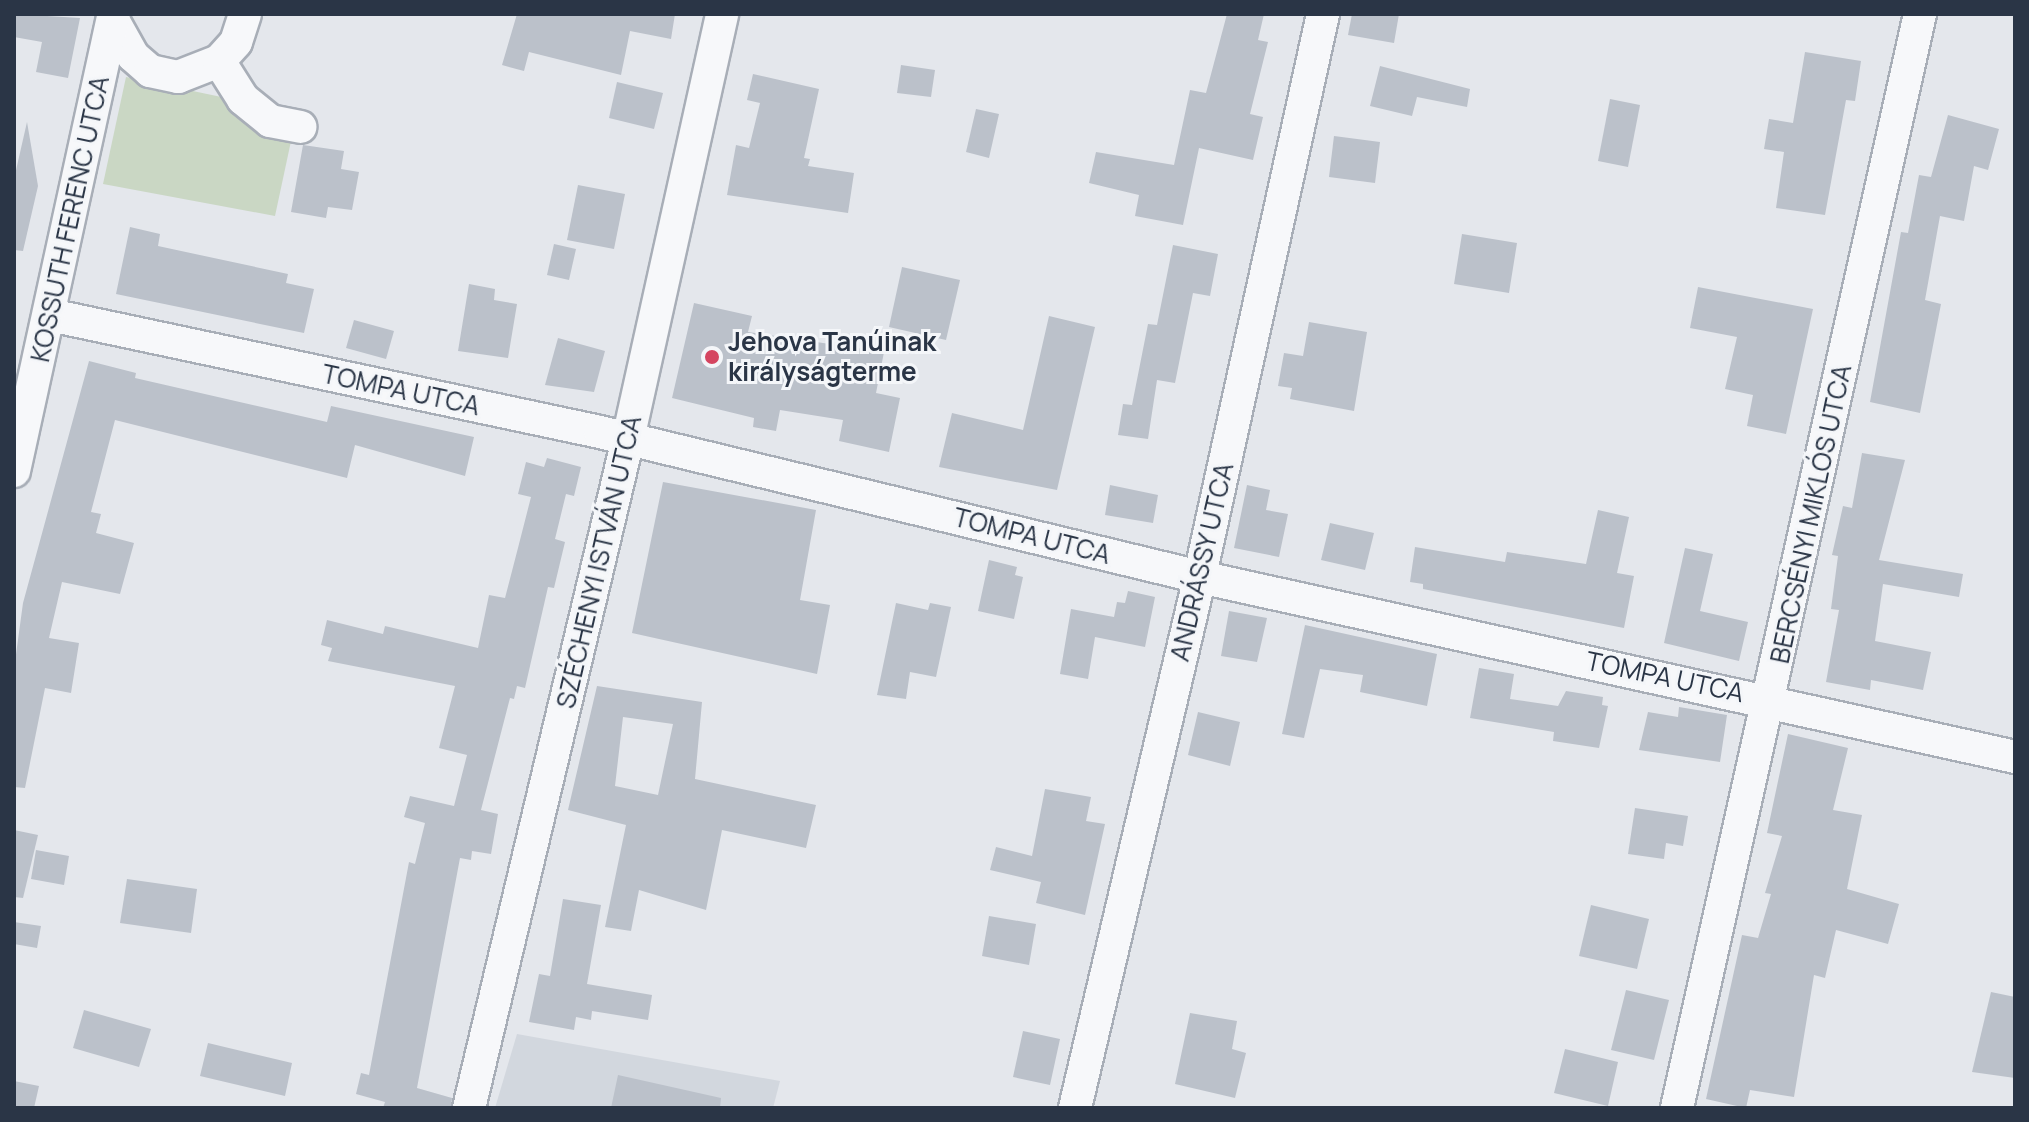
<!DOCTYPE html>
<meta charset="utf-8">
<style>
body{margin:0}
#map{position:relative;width:2029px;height:1122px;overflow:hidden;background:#e4e7ec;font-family:Manrope,sans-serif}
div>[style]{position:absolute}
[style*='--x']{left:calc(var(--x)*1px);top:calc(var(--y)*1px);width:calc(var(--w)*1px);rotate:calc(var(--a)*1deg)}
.built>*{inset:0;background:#d2d7de}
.green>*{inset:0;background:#cad7c4}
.building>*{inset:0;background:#bbc1ca}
.roads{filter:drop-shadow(2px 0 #a8aeb7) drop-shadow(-2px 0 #a8aeb7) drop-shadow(0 2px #a8aeb7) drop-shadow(0 -2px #a8aeb7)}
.minor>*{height:32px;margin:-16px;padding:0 16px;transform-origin:16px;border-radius:16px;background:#f7f8fa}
.dots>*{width:22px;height:22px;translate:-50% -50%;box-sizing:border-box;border:4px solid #f4f6f9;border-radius:50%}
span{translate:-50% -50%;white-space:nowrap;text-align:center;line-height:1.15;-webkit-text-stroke:6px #f4f6f9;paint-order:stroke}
.street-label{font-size:26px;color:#2a3546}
.poi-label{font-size:26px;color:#2a3546;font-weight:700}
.left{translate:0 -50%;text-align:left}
.frame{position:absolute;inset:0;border:16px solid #2a3546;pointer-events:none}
</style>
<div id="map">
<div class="built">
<div style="clip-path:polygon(517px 1034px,780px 1081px,773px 1108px,495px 1108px)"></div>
</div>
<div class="green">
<div style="clip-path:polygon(126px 77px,297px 113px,275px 216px,103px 184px)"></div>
</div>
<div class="building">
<div style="clip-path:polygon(14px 14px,80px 18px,68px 78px,36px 72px,42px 42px,14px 37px)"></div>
<div style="clip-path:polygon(517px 14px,675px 14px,671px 39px,630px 31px,621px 75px,529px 52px,524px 71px,502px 65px)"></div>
<div style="clip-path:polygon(1227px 14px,1264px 14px,1258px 40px,1268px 42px,1250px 114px,1263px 117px,1253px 160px,1199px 148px,1183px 225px,1135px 216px,1139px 195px,1089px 183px,1096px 152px,1174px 165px,1190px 90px,1206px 93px)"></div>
<div style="clip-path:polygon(1352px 14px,1399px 14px,1394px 43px,1348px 35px)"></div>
<div style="clip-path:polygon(1805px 52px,1861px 61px,1855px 101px,1846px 100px,1825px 215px,1776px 208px,1784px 152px,1764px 149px,1769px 119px,1793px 123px)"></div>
<div style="clip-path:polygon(901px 65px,935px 70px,931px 97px,897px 93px)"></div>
<div style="clip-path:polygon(1380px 66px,1470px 89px,1467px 107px,1417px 97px,1412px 116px,1370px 106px)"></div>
<div style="clip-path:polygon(753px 74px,819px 89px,804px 158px,810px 159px,808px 166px,854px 173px,848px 213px,727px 195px,736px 145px,749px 148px,760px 103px,747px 100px)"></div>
<div style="clip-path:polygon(617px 82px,663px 93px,654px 129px,609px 118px)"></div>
<div style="clip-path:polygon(1610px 99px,1640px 105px,1628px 167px,1598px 161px)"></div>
<div style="clip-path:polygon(976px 109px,999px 114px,989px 158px,966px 152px)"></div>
<div style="clip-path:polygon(1948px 115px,1999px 129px,1988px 170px,1974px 166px,1964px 221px,1940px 216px,1925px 300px,1941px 304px,1920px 413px,1870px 402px,1901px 232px,1908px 233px,1919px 175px,1931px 177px)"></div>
<div style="clip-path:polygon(27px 122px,38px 186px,23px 251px,14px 250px,14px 179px)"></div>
<div style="clip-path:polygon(1334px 136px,1380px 142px,1375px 183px,1329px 177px)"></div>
<div style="clip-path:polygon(303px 145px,344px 151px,341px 169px,359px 172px,352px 210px,328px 207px,326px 218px,291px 212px)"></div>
<div style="clip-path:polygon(578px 185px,625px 194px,614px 249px,567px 240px)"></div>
<div style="clip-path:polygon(130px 227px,160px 234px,158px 246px,288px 274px,286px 283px,314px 289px,304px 333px,116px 294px)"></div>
<div style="clip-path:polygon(1462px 234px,1517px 243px,1509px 293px,1454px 284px)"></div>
<div style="clip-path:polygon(554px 244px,576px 249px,569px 280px,547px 275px)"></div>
<div style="clip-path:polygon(1173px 245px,1218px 254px,1210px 296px,1193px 293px,1175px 383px,1157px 380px,1148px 439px,1118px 435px,1123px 404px,1132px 405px,1148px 324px,1157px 325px)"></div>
<div style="clip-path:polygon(902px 267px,960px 280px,946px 340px,889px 327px)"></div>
<div style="clip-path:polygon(469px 284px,495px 289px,494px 300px,517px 304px,508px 358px,458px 351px)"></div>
<div style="clip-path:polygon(1698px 287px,1813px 309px,1786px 434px,1747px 426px,1753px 395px,1725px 389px,1737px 337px,1690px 328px)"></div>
<div style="clip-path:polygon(694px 303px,752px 316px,748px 332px,884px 352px,876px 393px,900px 398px,889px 452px,839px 441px,843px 420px,780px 410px,776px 431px,753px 427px,754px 418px,672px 398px)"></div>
<div style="clip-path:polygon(1049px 316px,1095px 327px,1057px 490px,939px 467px,952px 413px,1023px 430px)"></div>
<div style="clip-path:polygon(354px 320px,394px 331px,386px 359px,346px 348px)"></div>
<div style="clip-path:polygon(1309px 322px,1367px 332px,1354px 411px,1290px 399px,1292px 388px,1278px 386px,1284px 353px,1303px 356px)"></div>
<div style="clip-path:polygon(558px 338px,605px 351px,594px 392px,545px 385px)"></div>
<div style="clip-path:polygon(89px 361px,136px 373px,135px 378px,327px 422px,331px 406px,474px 437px,465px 476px,355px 445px,347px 478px,115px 420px,91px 512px,101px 514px,96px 533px,134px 543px,120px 594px,62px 582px,49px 638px,79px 643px,71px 693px,45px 688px,25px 788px,14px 787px,14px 669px,23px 603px)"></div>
<div style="clip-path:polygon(1862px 453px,1905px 460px,1879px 560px,1963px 574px,1959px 597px,1883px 584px,1875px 641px,1931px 652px,1923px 690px,1871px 680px,1870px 690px,1826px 682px,1839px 610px,1831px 609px,1838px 556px,1832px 555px,1843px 506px,1852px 508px)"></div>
<div style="clip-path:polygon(547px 458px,581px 467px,574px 496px,566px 494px,555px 539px,565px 542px,554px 588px,548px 587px,525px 688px,517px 686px,514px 699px,510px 698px,481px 810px,498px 814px,491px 854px,472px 851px,471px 860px,460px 858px,417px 1088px,452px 1098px,451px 1108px,383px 1108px,385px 1102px,356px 1094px,361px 1073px,369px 1075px,409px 862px,415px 864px,425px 823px,404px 817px,410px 796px,454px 806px,467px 755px,439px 748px,455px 686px,328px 661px,332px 648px,321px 645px,327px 620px,383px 634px,385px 626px,478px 648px,489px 595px,505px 598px,519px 544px,531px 497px,518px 494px,526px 462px,544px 467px)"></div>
<div style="clip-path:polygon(663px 482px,816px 510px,800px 600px,830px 605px,817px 674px,632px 633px)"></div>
<div style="clip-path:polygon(1110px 485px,1158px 495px,1153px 523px,1105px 515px)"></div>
<div style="clip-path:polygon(1247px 485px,1270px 490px,1266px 510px,1288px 514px,1279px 557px,1234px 548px)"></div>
<div style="clip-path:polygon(1598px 510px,1629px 517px,1617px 573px,1634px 576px,1624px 628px,1423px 589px,1423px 584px,1410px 582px,1415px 547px,1505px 562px,1507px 552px,1586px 564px)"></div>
<div style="clip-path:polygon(1330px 523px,1374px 533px,1365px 570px,1321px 560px)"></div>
<div style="clip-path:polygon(1685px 548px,1713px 554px,1700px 611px,1748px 622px,1739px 661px,1664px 643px)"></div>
<div style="clip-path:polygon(989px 560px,1017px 567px,1015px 575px,1023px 577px,1014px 619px,978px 611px)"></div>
<div style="clip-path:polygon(1128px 591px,1155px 597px,1145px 647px,1095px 637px,1088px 679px,1060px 674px,1071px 609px,1114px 617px,1117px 602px,1125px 603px)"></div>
<div style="clip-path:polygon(896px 603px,928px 610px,930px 603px,951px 607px,936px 677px,910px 672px,906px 699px,877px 695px)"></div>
<div style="clip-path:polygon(1229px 611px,1267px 618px,1257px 662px,1221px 656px)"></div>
<div style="clip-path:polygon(1305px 625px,1437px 654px,1427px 706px,1360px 692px,1363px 675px,1320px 669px,1304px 738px,1282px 734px)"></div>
<div style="clip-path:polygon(1479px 668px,1514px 674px,1510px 699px,1558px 706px,1566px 691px,1603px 697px,1602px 705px,1608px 706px,1599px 748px,1553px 741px,1554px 732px,1470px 718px)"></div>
<div style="clip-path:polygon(evenodd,597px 686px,702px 702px,695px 779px,816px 805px,806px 848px,722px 830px,706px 910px,639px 890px,631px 931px,605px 927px,626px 825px,568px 810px,597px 686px,623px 717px,673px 724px,658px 795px,615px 786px,623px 717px)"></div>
<div style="clip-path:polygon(1679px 707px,1727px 715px,1720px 762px,1639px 750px,1648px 712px,1678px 717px)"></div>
<div style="clip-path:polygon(1198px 712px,1240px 722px,1230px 766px,1188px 755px)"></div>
<div style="clip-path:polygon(1788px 734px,1848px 748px,1833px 810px,1862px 815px,1847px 889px,1899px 904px,1888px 944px,1836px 930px,1825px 978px,1814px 975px,1794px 1097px,1750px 1090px,1746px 1108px,1706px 1099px,1742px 935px,1758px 938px,1771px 894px,1765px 893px,1782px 836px,1767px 833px)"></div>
<div style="clip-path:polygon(1045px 789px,1091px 797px,1086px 821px,1105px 824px,1085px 915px,1036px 903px,1041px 882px,990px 870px,996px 847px,1032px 856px)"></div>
<div style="clip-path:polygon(1635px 808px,1688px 816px,1683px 846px,1666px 843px,1664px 859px,1628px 854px)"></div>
<div style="clip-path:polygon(14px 830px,38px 835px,23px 898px,14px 897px)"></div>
<div style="clip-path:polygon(36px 850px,69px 856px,64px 885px,31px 879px)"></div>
<div style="clip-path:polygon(127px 879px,197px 889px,191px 933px,120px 923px)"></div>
<div style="clip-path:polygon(563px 899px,601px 905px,587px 984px,652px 995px,648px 1020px,592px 1011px,591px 1020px,576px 1017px,574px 1030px,529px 1022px,539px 974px,550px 976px)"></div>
<div style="clip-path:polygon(1591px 905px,1649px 919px,1637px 969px,1579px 956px)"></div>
<div style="clip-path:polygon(989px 916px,1036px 924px,1029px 965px,982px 956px)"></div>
<div style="clip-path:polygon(14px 922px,41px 926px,37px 948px,14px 944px)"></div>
<div style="clip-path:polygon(1626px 990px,1669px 1000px,1654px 1060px,1611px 1050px)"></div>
<div style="clip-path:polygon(1991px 992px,2015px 997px,2015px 1078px,1972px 1072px)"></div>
<div style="clip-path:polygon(84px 1010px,151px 1029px,139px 1067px,73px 1048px)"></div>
<div style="clip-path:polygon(1190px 1013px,1237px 1021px,1232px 1049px,1246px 1053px,1235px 1098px,1175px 1084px)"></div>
<div style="clip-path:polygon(1023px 1031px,1060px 1039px,1050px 1085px,1013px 1077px)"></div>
<div style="clip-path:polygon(208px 1043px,292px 1063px,285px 1096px,200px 1076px)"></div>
<div style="clip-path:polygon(1565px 1049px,1618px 1062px,1608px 1106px,1554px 1093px)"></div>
<div style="clip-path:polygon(618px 1075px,721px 1098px,720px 1108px,611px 1108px)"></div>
<div style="clip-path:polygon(14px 1081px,39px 1086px,34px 1108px,14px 1108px)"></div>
</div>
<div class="roads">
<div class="minor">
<div style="--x:113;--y:20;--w:41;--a:60.9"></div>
<div style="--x:133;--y:56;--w:23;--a:41"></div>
<div style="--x:150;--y:71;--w:29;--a:12"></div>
<div style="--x:178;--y:77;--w:44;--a:-21.3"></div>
<div style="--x:219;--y:61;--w:25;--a:-48"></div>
<div style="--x:236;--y:42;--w:29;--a:-72"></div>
<div style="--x:219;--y:61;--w:45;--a:57.7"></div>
<div style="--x:243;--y:99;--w:35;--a:39"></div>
<div style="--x:270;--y:121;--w:31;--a:11"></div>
<div style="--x:50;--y:315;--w:562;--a:12.01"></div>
<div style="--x:600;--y:432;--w:617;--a:13.59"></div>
<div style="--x:1200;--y:577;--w:835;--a:12.45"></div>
<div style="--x:14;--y:471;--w:468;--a:-77.7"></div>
<div style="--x:469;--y:1108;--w:688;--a:-76.63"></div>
<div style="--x:628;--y:439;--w:435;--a:-77.5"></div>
<div style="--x:1075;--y:1108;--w:533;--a:-76.77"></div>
<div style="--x:1197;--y:589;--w:589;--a:-77.64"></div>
<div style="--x:1677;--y:1108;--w:1121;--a:-77.48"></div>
</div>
</div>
<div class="dots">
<div style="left:712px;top:357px;background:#d54560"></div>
</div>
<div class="street-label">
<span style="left:70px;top:219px;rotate:-78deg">KOSSUTH FERENC UTCA</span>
<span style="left:401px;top:390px;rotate:12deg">TOMPA UTCA</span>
<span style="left:1811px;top:514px;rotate:-78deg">BERCSÉNYI MIKLÓS UTCA</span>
<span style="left:1032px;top:536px;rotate:14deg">TOMPA UTCA</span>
<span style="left:599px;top:562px;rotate:-77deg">SZÉCHENYI ISTVÁN UTCA</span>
<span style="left:1202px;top:562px;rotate:-77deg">ANDRÁSSY UTCA</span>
<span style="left:1665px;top:677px;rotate:12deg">TOMPA UTCA</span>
</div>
<div class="poi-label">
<span class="left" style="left:728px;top:357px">Jehova Tanúinak<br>királyságterme</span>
</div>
<div class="frame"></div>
</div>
